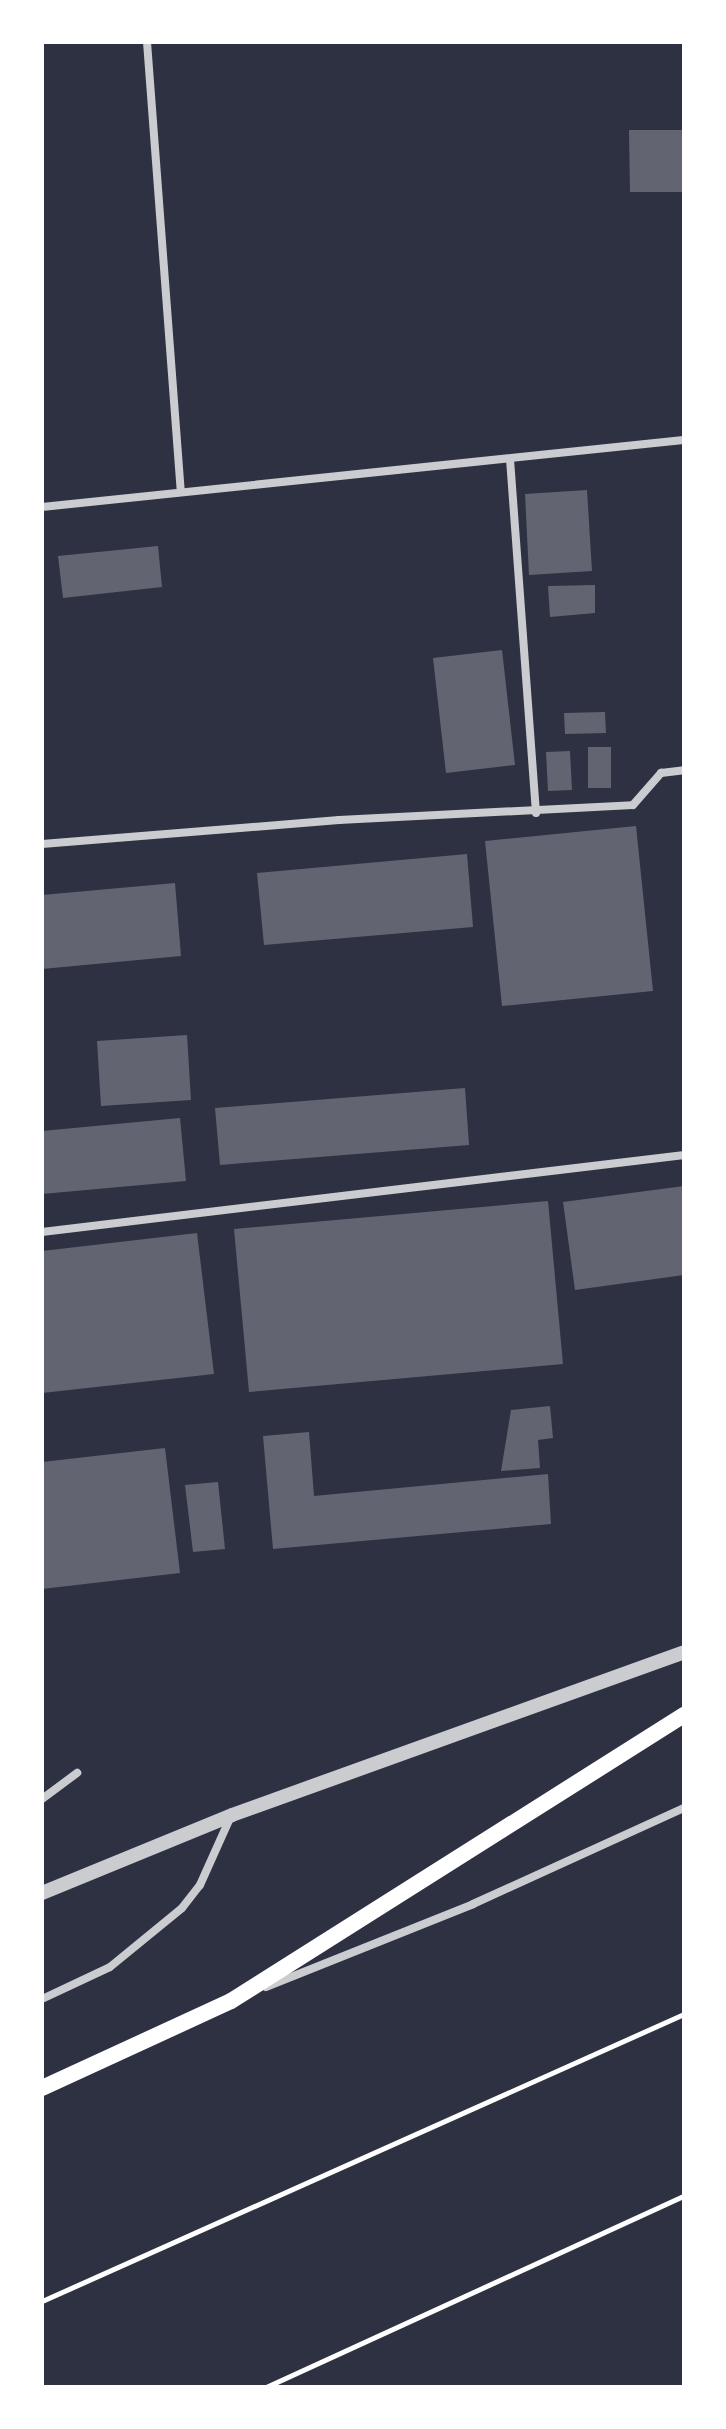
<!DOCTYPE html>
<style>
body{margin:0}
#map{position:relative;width:726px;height:2429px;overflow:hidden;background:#2d3142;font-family:"Fira Sans Condensed",sans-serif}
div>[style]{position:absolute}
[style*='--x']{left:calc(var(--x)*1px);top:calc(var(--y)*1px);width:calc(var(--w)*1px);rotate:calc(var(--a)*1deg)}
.building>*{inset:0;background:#626471}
.path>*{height:5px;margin:-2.5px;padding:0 2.5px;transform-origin:2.5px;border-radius:2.5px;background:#fff}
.minor>*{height:8px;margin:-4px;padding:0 4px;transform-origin:4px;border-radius:4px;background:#caccd0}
.tertiary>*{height:14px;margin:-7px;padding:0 7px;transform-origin:7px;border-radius:7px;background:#caccd0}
.secondary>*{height:16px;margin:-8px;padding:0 8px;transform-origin:8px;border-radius:8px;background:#fff}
span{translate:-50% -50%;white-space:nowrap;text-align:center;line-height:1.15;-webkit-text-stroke:6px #fff;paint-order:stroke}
.frame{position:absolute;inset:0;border:44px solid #fff;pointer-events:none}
</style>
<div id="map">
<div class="building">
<div style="clip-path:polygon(629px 130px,684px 130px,684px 192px,630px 192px)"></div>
<div style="clip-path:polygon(587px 490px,592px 571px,529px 575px,525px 494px)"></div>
<div style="clip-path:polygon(158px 546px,162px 587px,63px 598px,58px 556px)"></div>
<div style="clip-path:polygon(595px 585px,595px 613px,550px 617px,548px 586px)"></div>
<div style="clip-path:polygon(502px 650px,515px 765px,446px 773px,433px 658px)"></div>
<div style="clip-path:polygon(605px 712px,606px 733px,565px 734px,564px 713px)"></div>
<div style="clip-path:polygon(588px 747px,611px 747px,611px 788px,588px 788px)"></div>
<div style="clip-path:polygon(570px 751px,572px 790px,548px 791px,546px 752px)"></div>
<div style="clip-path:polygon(636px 826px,653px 991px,502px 1006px,485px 841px)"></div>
<div style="clip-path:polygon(467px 854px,473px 927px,264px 945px,257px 873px)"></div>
<div style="clip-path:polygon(175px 883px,181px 956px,42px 969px,42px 895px)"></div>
<div style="clip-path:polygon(187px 1035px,191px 1100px,101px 1106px,97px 1041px)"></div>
<div style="clip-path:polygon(465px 1088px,469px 1145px,220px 1165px,215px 1108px)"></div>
<div style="clip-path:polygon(180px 1118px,186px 1181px,42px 1194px,42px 1131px)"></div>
<div style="clip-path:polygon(684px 1186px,684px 1275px,575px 1290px,563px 1202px)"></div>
<div style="clip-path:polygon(548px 1201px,563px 1364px,249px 1392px,234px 1229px)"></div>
<div style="clip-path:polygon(197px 1233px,214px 1374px,42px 1393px,42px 1251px)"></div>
<div style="clip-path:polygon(550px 1406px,553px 1438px,538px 1440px,540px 1468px,501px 1471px,511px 1410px)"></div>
<div style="clip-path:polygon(309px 1432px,314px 1496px,548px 1474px,551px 1524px,273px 1549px,263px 1436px)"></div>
<div style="clip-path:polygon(165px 1448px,180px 1573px,42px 1589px,42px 1462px)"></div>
<div style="clip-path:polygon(218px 1482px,225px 1549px,193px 1552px,185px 1485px)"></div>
</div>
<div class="path">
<div style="--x:42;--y:2301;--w:703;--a:-24.09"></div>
<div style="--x:266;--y:2387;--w:460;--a:-24.6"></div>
</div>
<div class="minor">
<div style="--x:147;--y:42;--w:451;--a:85.7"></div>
<div style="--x:510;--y:459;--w:355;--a:85.8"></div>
<div style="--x:42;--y:507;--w:645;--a:-5.96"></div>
<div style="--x:42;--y:844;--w:298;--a:-4.6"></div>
<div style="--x:339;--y:820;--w:294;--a:-2.9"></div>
<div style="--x:633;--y:805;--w:43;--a:-48.8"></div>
<div style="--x:661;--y:773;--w:23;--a:-7"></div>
<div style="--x:42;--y:1232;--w:647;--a:-6.84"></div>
<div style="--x:42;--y:1799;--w:44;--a:-36.6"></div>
<div style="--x:266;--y:1987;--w:223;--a:-21.8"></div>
<div style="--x:473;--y:1904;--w:232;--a:-24.5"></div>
<div style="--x:42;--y:1999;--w:75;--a:-25.2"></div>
<div style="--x:110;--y:1967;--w:93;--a:-39.3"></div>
<div style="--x:182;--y:1908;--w:29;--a:-52"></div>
<div style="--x:200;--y:1885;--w:76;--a:-65.8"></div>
</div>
<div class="tertiary">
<div style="--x:42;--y:1893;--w:205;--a:-22.3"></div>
<div style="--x:232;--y:1815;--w:480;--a:-19.8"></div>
</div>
<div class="secondary">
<div style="--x:42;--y:2088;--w:208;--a:-24.7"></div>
<div style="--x:231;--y:2001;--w:536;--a:-32.27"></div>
</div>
<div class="frame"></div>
</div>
